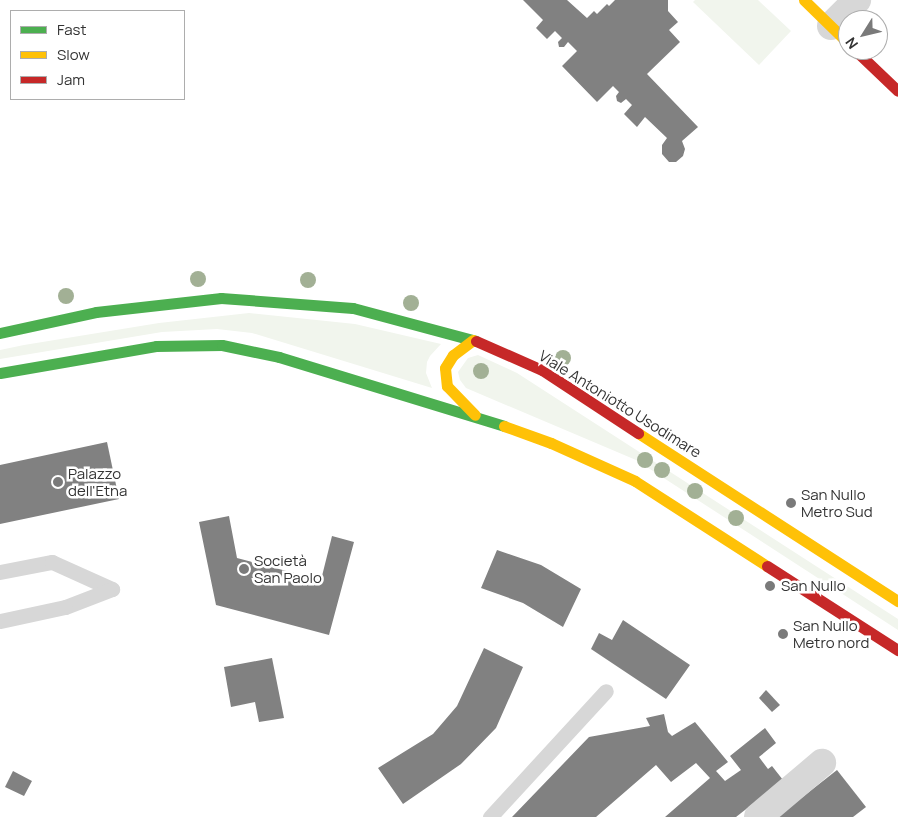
<!DOCTYPE html>
<meta charset="utf-8">
<style>
body{margin:0}
#map{position:relative;width:898px;height:817px;overflow:hidden;background:#fff;font-family:Manrope,sans-serif}
div>[style]{position:absolute}
[style*='--x']{left:calc(var(--x)*1px);top:calc(var(--y)*1px);width:calc(var(--w)*1px);rotate:calc(var(--a)*1deg)}
.green>*{inset:0;background:#f1f5ed}
.building>*{inset:0;background:#818181}
.lane>*{height:15px;margin:-7.5px;padding:0 7.5px;transform-origin:7.5px;border-radius:7.5px;background:#d7d7d7}
.street>*{height:28px;margin:-14px;padding:0 14px;transform-origin:14px;border-radius:14px;background:#d7d7d7}
.fast>*{height:11px;margin:-5.5px;padding:0 5.5px;transform-origin:5.5px;border-radius:5.5px;background:#4caf50}
.slow>*{height:11px;margin:-5.5px;padding:0 5.5px;transform-origin:5.5px;border-radius:5.5px;background:#ffc107}
.jam>*{height:11px;margin:-5.5px;padding:0 5.5px;transform-origin:5.5px;border-radius:5.5px;background:#c62828}
.trees>*{width:16px;height:16px;margin:-8px;border-radius:50%;background:#a2b095}
.dots>*{width:14px;height:14px;translate:-50% -50%;box-sizing:border-box;border:2px solid #fff;border-radius:50%}
span{translate:-50% -50%;white-space:nowrap;text-align:center;line-height:1.15;-webkit-text-stroke:5px #fff;paint-order:stroke}
.street-label{font-size:15px;color:#333}
.poi-label{font-size:15px;color:#333}
.left{translate:0 -50%;text-align:left}
.legend{position:absolute;left:10px;top:10px;width:175px;height:90px;box-sizing:border-box;background:#fff;border:1px solid #adadad;margin:0;padding:6px 9px;list-style:none;font-size:15px;color:#333}
.legend li{display:flex;align-items:center;gap:10px;height:25px}
.legend b{width:25px;border:1px solid #adadad}
.north{position:absolute;left:838px;top:10px;width:50px;height:50px;box-sizing:border-box;background:#fff;border:1px solid #adadad;border-radius:50%;rotate:234deg;font-size:14px;font-weight:700;line-height:20px;text-align:center;color:#333}
.north::after{content:'';display:block;margin:auto;width:18px;height:22px;background:#7a7a7a;clip-path:polygon(50% 0,100% 100%,50% 72%,0 100%)}
</style>
<div id="map">
<div class="green">
<div style="clip-path:polygon(695px 0,758px 0,791px 31px,759px 65px,693px 2px)"></div>
<div style="clip-path:polygon(249px 313px,355px 324px,441px 344px,430px 356px,427px 362px,426px 373px,432px 388px,252px 333px,217px 329px,162px 332px,0 359px,0 350px,24px 345px,159px 323px)"></div>
<div style="clip-path:polygon(478px 355px,517px 373px,898px 619px,898px 630px,636px 460px,466px 388px,460px 380px,458px 372px,468px 358px)"></div>
</div>
<div class="building">
<div style="clip-path:polygon(523px 0,567px 0,587px 18px,594px 11px,597px 14px,607px 4px,609px 6px,615px 0,668px 0,668px 11px,678px 22px,669px 30px,680px 42px,647px 74px,698px 127px,682px 141px,685px 149px,683px 156px,676px 162px,669px 162px,662px 154px,662px 145px,667px 138px,645px 117px,637px 127px,624px 114px,632px 105px,626px 99px,621px 103px,617px 101px,616px 96px,619px 92px,613px 86px,597px 102px,562px 66px,577px 51px,568px 42px,564px 47px,559px 47px,558px 42px,562px 38px,555px 31px,547px 39px,536px 28px,543px 20px)"></div>
<div style="clip-path:polygon(107px 442px,119px 499px,0 524px,0 465px)"></div>
<div style="clip-path:polygon(229px 516px,237px 558px,321px 580px,332px 536px,354px 542px,329px 635px,216px 605px,199px 522px)"></div>
<div style="clip-path:polygon(497px 550px,541px 565px,581px 589px,563px 627px,523px 603px,481px 588px)"></div>
<div style="clip-path:polygon(623px 620px,690px 665px,666px 699px,591px 649px,599px 633px,612px 640px)"></div>
<div style="clip-path:polygon(484px 648px,523px 667px,496px 728px,461px 764px,403px 804px,378px 768px,433px 734px,457px 706px)"></div>
<div style="clip-path:polygon(272px 658px,284px 718px,259px 722px,255px 702px,231px 707px,224px 667px)"></div>
<div style="clip-path:polygon(766px 690px,780px 705px,772px 712px,759px 698px)"></div>
<div style="clip-path:polygon(664px 714px,668px 732px,672px 736px,695px 722px,728px 762px,716px 771px,725px 781px,741px 770px,730px 756px,765px 728px,776px 743px,759px 757px,768px 769px,772px 766px,783px 780px,736px 817px,665px 817px,710px 778px,696px 763px,671px 782px,656px 765px,596px 817px,512px 817px,589px 737px,650px 726px,646px 718px)"></div>
<div style="clip-path:polygon(837px 770px,866px 807px,853px 817px,777px 817px)"></div>
<div style="clip-path:polygon(13px 771px,32px 781px,24px 796px,5px 787px)"></div>
</div>
<div class="lane">
<div style="--x:0;--y:572;--w:53;--a:-10.9"></div>
<div style="--x:52;--y:562;--w:66;--a:24.2"></div>
<div style="--x:112;--y:589;--w:50;--a:159"></div>
<div style="--x:65;--y:607;--w:66;--a:167.8"></div>
<div style="--x:490;--y:817;--w:171;--a:-47.4"></div>
</div>
<div class="street">
<div style="--x:831;--y:26;--w:37;--a:-45"></div>
<div style="--x:758;--y:817;--w:84;--a:-40.2"></div>
</div>
<div class="fast">
<div style="--x:0;--y:333;--w:98;--a:-12.3"></div>
<div style="--x:96;--y:312;--w:126;--a:-6.4"></div>
<div style="--x:221;--y:298;--w:132;--a:4.3"></div>
<div style="--x:353;--y:308;--w:127;--a:15"></div>
<div style="--x:0;--y:373;--w:158;--a:-9.8"></div>
<div style="--x:156;--y:346;--w:66;--a:-0.9"></div>
<div style="--x:222;--y:345;--w:58;--a:11.9"></div>
<div style="--x:279;--y:357;--w:235;--a:17"></div>
</div>
<div class="slow">
<div style="--x:804;--y:0;--w:62;--a:44.3"></div>
<div style="--x:473;--y:340;--w:25;--a:143"></div>
<div style="--x:453;--y:355;--w:15;--a:122"></div>
<div style="--x:445;--y:368;--w:18;--a:84"></div>
<div style="--x:447;--y:386;--w:40;--a:46"></div>
<div style="--x:504;--y:426;--w:50;--a:19.9"></div>
<div style="--x:551;--y:443;--w:92;--a:24.3"></div>
<div style="--x:635;--y:481;--w:157;--a:32.8"></div>
<div style="--x:638;--y:433;--w:310;--a:32.9"></div>
</div>
<div class="jam">
<div style="--x:855;--y:50;--w:59;--a:43.6"></div>
<div style="--x:476;--y:341;--w:72;--a:23.7"></div>
<div style="--x:542;--y:370;--w:115;--a:33.3"></div>
<div style="--x:767;--y:566;--w:156;--a:32.7"></div>
</div>
<div class="trees">
<div style="left:198px;top:279px"></div>
<div style="left:308px;top:280px"></div>
<div style="left:66px;top:296px"></div>
<div style="left:411px;top:303px"></div>
<div style="left:563px;top:358px"></div>
<div style="left:481px;top:371px"></div>
<div style="left:645px;top:460px"></div>
<div style="left:662px;top:470px"></div>
<div style="left:695px;top:491px"></div>
<div style="left:736px;top:518px"></div>
</div>
<div class="dots">
<div style="left:58px;top:482px;background:#7a7a7a"></div>
<div style="left:791px;top:503px;background:#7a7a7a"></div>
<div style="left:244px;top:569px;background:#7a7a7a"></div>
<div style="left:770px;top:586px;background:#7a7a7a"></div>
<div style="left:783px;top:634px;background:#7a7a7a"></div>
</div>
<div class="street-label">
<span style="left:620px;top:404px;rotate:32deg">Viale Antoniotto Usodimare</span>
</div>
<div class="poi-label">
<span class="left" style="left:68px;top:482px">Palazzo<br>dell'Etna</span>
<span class="left" style="left:801px;top:503px">San Nullo<br>Metro Sud</span>
<span class="left" style="left:254px;top:569px">Società<br>San Paolo</span>
<span class="left" style="left:781px;top:586px">San Nullo</span>
<span class="left" style="left:793px;top:634px">San Nullo<br>Metro nord</span>
</div>
<ul class="legend">
<li><b style="height:6px;background:#4caf50"></b>Fast</li>
<li><b style="height:6px;background:#ffc107"></b>Slow</li>
<li><b style="height:6px;background:#c62828"></b>Jam</li>
</ul>
<div class="north">N</div>
</div>
